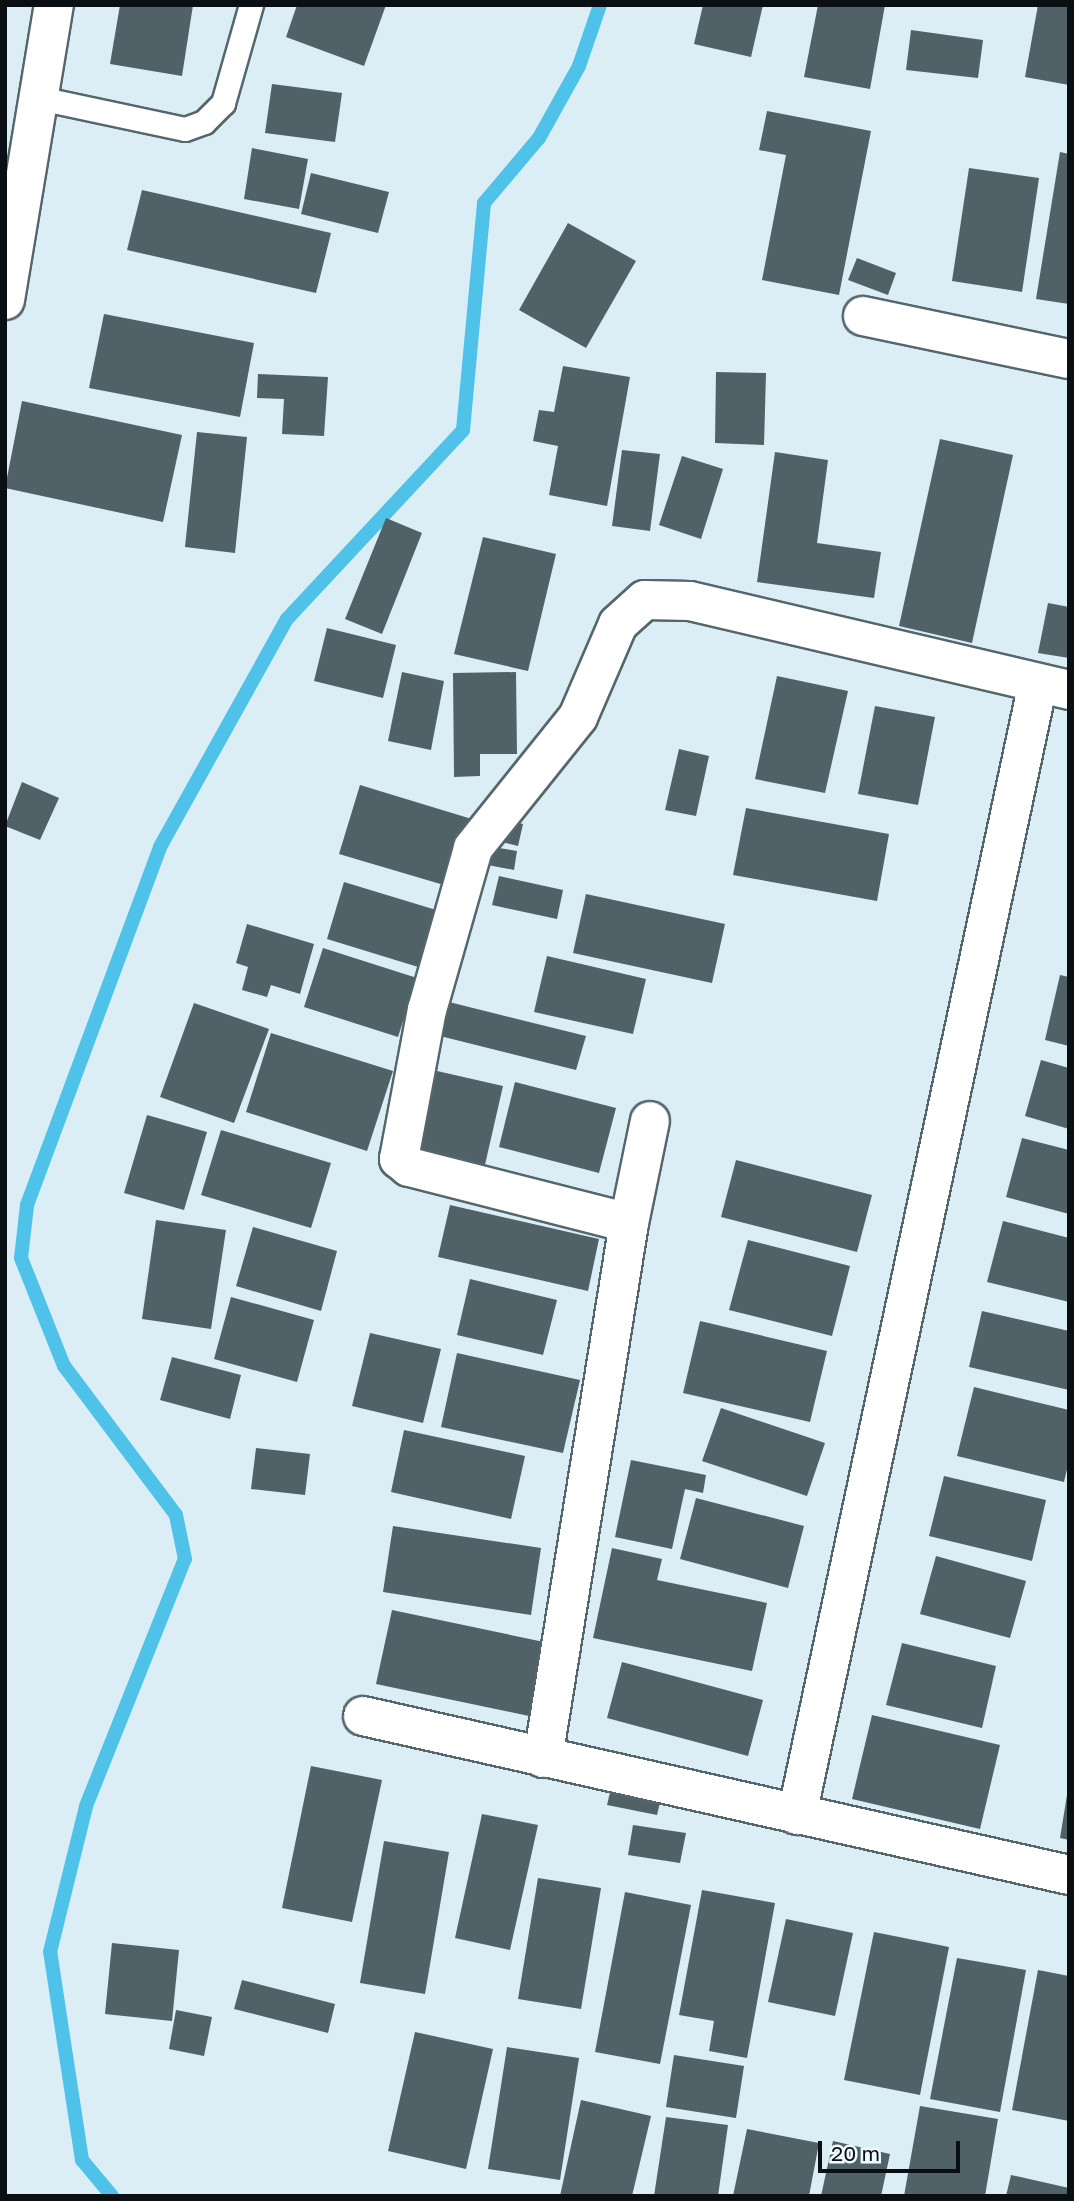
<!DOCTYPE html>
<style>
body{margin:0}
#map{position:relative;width:1074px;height:2201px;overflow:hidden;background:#dbeef6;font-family:"Golos Text",sans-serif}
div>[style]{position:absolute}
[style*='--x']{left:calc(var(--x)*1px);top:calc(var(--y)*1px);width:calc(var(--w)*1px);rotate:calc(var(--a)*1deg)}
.stream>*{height:14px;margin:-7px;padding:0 7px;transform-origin:7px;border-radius:7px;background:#4ec2e9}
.building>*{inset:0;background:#506168}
.roads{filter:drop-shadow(2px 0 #55666d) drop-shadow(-2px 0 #55666d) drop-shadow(0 2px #55666d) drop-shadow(0 -2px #55666d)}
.service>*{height:23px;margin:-11.5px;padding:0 11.5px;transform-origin:11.5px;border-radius:11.5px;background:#fff}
.minor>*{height:38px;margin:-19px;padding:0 19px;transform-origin:19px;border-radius:19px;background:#fff}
span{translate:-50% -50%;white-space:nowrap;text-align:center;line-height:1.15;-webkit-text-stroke:7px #eefaff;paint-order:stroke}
.frame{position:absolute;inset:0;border:7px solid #090f12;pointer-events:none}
.scale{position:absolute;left:818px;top:2141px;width:142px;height:32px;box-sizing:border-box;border:4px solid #090f12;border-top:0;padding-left:9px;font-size:21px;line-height:24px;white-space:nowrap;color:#090f12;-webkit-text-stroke:5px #eefaff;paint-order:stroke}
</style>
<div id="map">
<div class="stream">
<div style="--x:112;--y:2196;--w:47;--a:-129.8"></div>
<div style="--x:82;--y:2160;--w:210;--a:-98.7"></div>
<div style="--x:50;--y:1952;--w:150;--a:-76.1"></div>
<div style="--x:86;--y:1806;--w:266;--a:-68.2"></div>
<div style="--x:185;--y:1559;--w:45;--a:-101.6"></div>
<div style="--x:176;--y:1515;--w:186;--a:-126.9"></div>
<div style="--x:64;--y:1366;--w:116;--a:-111.7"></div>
<div style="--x:21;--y:1258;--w:53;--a:-83.5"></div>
<div style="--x:27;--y:1205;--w:382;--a:-69.6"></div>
<div style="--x:160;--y:847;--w:261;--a:-60.9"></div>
<div style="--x:287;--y:619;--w:258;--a:-47"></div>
<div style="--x:463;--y:430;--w:228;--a:-84.7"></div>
<div style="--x:484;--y:203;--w:85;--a:-49.8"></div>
<div style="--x:539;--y:138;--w:82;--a:-60.9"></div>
<div style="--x:579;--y:66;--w:65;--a:-71"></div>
</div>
<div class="building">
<div style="clip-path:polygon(120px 5px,193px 5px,182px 76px,110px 64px)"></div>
<div style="clip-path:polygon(297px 5px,386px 5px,364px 66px,286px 37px)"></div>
<div style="clip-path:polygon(703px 5px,763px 5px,751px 57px,694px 44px)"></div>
<div style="clip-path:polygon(818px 5px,885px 5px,870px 89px,804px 77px)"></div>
<div style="clip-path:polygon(1038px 5px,1069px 5px,1069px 85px,1025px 77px)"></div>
<div style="clip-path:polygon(911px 30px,983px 40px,978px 78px,906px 70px)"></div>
<div style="clip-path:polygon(272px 84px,342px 93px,335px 142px,265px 133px)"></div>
<div style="clip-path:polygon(767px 111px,871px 131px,839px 295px,762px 280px,786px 155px,759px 150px)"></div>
<div style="clip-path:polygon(252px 148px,308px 159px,299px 209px,244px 199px)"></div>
<div style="clip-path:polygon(1060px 152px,1069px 154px,1069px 304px,1036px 299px)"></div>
<div style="clip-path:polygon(969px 168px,1039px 178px,1022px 292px,952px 281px)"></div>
<div style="clip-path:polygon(311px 173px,389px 192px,378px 233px,301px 214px)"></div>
<div style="clip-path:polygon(142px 190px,331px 233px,316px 293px,127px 250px)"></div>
<div style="clip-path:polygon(568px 223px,636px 261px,586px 348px,519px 310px)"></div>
<div style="clip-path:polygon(857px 258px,896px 273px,888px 295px,848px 280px)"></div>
<div style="clip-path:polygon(104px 314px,254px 343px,240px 417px,89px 388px)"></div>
<div style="clip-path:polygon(563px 366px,630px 377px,607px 506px,549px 495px,558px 446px,533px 441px,539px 410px,554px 412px)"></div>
<div style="clip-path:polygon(716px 372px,766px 373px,764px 445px,715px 443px)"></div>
<div style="clip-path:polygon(258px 374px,328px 377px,324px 436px,282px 434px,284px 399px,257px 398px)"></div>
<div style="clip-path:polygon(22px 401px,182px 435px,163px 522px,5px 488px)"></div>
<div style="clip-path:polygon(197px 432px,247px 437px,235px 553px,185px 547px)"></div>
<div style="clip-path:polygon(940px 439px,1013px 455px,972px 643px,899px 626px)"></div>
<div style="clip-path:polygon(622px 450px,660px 454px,650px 531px,612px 526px)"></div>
<div style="clip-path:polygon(775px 452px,828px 460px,817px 543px,881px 552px,874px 598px,757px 582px)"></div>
<div style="clip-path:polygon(682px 456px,723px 469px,701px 539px,659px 525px)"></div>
<div style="clip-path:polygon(386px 518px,422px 533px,382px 634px,345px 619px)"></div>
<div style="clip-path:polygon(483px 537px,556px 554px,528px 671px,454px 654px)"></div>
<div style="clip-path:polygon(1048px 603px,1069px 607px,1069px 658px,1038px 653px)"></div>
<div style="clip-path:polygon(327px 628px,396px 645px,383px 698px,314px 681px)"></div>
<div style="clip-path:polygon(402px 672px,444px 681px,431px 750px,388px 741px)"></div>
<div style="clip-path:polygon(516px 672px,517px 754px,480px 754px,480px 776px,454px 777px,453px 673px)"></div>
<div style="clip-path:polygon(777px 676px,848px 691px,825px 793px,755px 779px)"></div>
<div style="clip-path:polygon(875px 706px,935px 717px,918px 805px,858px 794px)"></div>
<div style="clip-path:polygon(679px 749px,709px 756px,696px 816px,665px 810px)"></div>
<div style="clip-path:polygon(22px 782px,59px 798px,40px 840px,5px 826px)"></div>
<div style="clip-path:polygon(360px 785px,475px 820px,454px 888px,339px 854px)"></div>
<div style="clip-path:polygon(746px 808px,889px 834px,877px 901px,733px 875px)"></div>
<div style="clip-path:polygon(478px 813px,523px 824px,518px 846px,473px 835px)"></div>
<div style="clip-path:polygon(480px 845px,517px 851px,514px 870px,477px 863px)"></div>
<div style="clip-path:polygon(499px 876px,563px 890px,557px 919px,492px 905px)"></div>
<div style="clip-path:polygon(344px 882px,446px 913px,428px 970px,327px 939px)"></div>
<div style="clip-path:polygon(586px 894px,725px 924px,712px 983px,573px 953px)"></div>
<div style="clip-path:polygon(247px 924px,314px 944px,300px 994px,271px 985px,267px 997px,242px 990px,248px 967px,236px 963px)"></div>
<div style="clip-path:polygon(323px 948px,417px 978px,398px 1037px,304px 1007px)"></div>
<div style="clip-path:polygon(547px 956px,646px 979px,633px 1034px,534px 1012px)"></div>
<div style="clip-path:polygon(1060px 975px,1069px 977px,1069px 1046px,1045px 1040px)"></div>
<div style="clip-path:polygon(441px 1000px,586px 1036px,576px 1070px,432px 1034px)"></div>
<div style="clip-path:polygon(194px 1003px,269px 1029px,234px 1123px,160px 1097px)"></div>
<div style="clip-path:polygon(271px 1033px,393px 1071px,367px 1151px,246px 1112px)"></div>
<div style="clip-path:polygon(1041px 1060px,1069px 1068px,1069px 1129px,1025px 1116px)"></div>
<div style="clip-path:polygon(437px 1071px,503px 1086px,484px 1169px,418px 1154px)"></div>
<div style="clip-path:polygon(515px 1082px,616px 1108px,599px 1173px,499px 1147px)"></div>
<div style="clip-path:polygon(147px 1115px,207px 1132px,184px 1210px,124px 1193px)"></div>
<div style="clip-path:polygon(221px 1130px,331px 1163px,311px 1228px,201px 1195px)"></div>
<div style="clip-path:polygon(1022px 1138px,1069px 1150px,1069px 1214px,1006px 1197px)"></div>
<div style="clip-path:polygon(736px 1160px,872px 1195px,857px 1252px,721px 1217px)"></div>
<div style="clip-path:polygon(450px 1205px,599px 1239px,588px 1291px,438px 1257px)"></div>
<div style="clip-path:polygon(156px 1220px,226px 1230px,211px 1329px,142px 1319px)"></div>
<div style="clip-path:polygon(1003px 1221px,1069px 1238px,1069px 1302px,987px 1282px)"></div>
<div style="clip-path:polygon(253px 1227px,337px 1251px,321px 1311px,236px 1286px)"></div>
<div style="clip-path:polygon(748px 1240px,850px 1266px,832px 1336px,729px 1310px)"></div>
<div style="clip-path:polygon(470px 1279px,557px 1300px,543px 1355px,457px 1335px)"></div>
<div style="clip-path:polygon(231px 1297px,314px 1320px,297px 1382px,214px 1359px)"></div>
<div style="clip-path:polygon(982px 1311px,1069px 1331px,1069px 1390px,969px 1367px)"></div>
<div style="clip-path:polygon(700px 1321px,827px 1351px,810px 1422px,683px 1393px)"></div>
<div style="clip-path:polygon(370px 1333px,441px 1349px,423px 1423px,352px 1406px)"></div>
<div style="clip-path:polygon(457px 1353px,580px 1380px,563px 1453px,441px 1427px)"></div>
<div style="clip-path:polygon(172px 1357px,241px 1375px,230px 1419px,160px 1400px)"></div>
<div style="clip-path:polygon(974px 1387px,1069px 1410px,1069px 1461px,1064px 1482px,957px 1456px)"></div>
<div style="clip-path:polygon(721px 1408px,825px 1443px,807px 1496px,702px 1461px)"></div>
<div style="clip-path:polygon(404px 1430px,525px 1456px,511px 1519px,391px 1492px)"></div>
<div style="clip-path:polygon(256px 1448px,310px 1454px,305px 1495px,251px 1489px)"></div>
<div style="clip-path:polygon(631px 1460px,706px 1475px,703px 1493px,685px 1489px,672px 1549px,615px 1537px)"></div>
<div style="clip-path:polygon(944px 1476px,1046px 1500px,1032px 1561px,929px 1536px)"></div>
<div style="clip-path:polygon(696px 1498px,804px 1526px,788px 1588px,680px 1559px)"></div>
<div style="clip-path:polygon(393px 1526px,541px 1548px,531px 1615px,383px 1592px)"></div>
<div style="clip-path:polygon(612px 1548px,662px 1559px,657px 1580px,767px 1603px,752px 1671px,593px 1638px)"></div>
<div style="clip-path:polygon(936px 1556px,1026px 1581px,1010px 1638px,920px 1614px)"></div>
<div style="clip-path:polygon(392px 1610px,544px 1642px,529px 1716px,376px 1684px)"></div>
<div style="clip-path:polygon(902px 1643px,996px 1666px,982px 1728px,886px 1705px)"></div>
<div style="clip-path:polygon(622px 1662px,763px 1700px,748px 1756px,607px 1718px)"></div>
<div style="clip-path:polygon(872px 1715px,1000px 1745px,980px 1829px,852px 1799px)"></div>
<div style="clip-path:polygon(311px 1766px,382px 1780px,352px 1922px,282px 1908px)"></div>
<div style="clip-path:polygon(612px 1784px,662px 1794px,657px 1815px,607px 1805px)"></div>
<div style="clip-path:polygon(1067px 1795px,1069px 1795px,1069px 1840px,1060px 1838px)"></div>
<div style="clip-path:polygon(482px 1814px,538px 1825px,510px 1950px,455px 1938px)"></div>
<div style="clip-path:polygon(633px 1825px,686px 1833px,680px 1863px,628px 1855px)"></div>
<div style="clip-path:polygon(384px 1841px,449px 1852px,425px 1994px,360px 1983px)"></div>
<div style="clip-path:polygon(538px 1878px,601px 1888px,581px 2009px,518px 1999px)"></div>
<div style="clip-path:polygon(702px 1890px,775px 1903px,747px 2058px,709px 2051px,714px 2021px,679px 2015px)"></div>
<div style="clip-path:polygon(625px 1892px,691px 1905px,660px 2064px,595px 2052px)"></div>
<div style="clip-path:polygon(786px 1919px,853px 1933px,835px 2016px,768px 2002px)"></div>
<div style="clip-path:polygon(874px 1932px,949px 1947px,920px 2095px,844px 2080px)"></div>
<div style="clip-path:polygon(112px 1943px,179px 1950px,172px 2021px,105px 2014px)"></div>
<div style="clip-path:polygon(957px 1958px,1026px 1970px,1000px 2112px,930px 2099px)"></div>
<div style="clip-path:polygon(1038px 1970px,1069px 1976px,1069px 2121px,1012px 2110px)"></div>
<div style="clip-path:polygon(242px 1980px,335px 2004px,328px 2033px,234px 2009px)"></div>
<div style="clip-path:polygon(176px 2010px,212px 2017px,204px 2056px,169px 2049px)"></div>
<div style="clip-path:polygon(415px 2032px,493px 2049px,466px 2169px,388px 2151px)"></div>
<div style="clip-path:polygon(507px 2047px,579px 2058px,560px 2180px,488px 2169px)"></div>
<div style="clip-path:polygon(674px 2055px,744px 2066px,736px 2118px,666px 2107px)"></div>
<div style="clip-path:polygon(581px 2100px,651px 2116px,632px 2196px,560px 2196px)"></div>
<div style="clip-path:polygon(920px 2106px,998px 2119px,985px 2196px,904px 2196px)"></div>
<div style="clip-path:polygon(666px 2117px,728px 2125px,718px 2196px,654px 2196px)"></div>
<div style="clip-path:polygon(747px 2129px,819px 2143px,809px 2196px,733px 2196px)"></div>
<div style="clip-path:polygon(833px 2141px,890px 2154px,881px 2196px,821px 2196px)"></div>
<div style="clip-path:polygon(1011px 2175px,1069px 2188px,1069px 2196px,1006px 2196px)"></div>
</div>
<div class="roads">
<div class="service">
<div style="--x:39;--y:98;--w:149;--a:12"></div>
<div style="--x:185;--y:129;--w:20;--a:-20"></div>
<div style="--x:204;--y:122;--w:27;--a:-45"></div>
<div style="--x:223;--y:103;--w:102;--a:-74.1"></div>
</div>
<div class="minor">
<div style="--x:5;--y:300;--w:299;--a:-80.6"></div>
<div style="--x:863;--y:316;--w:210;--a:11.8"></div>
<div style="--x:629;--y:1223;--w:227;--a:-165.7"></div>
<div style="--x:409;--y:1167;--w:13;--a:-141"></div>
<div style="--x:399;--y:1159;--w:152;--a:-79.4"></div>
<div style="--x:427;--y:1010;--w:168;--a:-74.1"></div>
<div style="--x:473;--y:848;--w:168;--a:-51.3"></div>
<div style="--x:578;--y:717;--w:101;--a:-66.7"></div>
<div style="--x:618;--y:624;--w:36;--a:-42"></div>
<div style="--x:645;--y:600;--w:45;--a:1.3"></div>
<div style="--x:690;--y:601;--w:389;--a:13.2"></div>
<div style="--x:363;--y:1716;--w:724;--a:12.69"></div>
<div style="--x:543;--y:1758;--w:542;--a:-80.87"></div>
<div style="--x:629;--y:1223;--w:104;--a:-78.4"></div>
<div style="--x:797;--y:1815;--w:1157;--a:-77.98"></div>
</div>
</div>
<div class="frame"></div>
<div class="scale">20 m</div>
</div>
